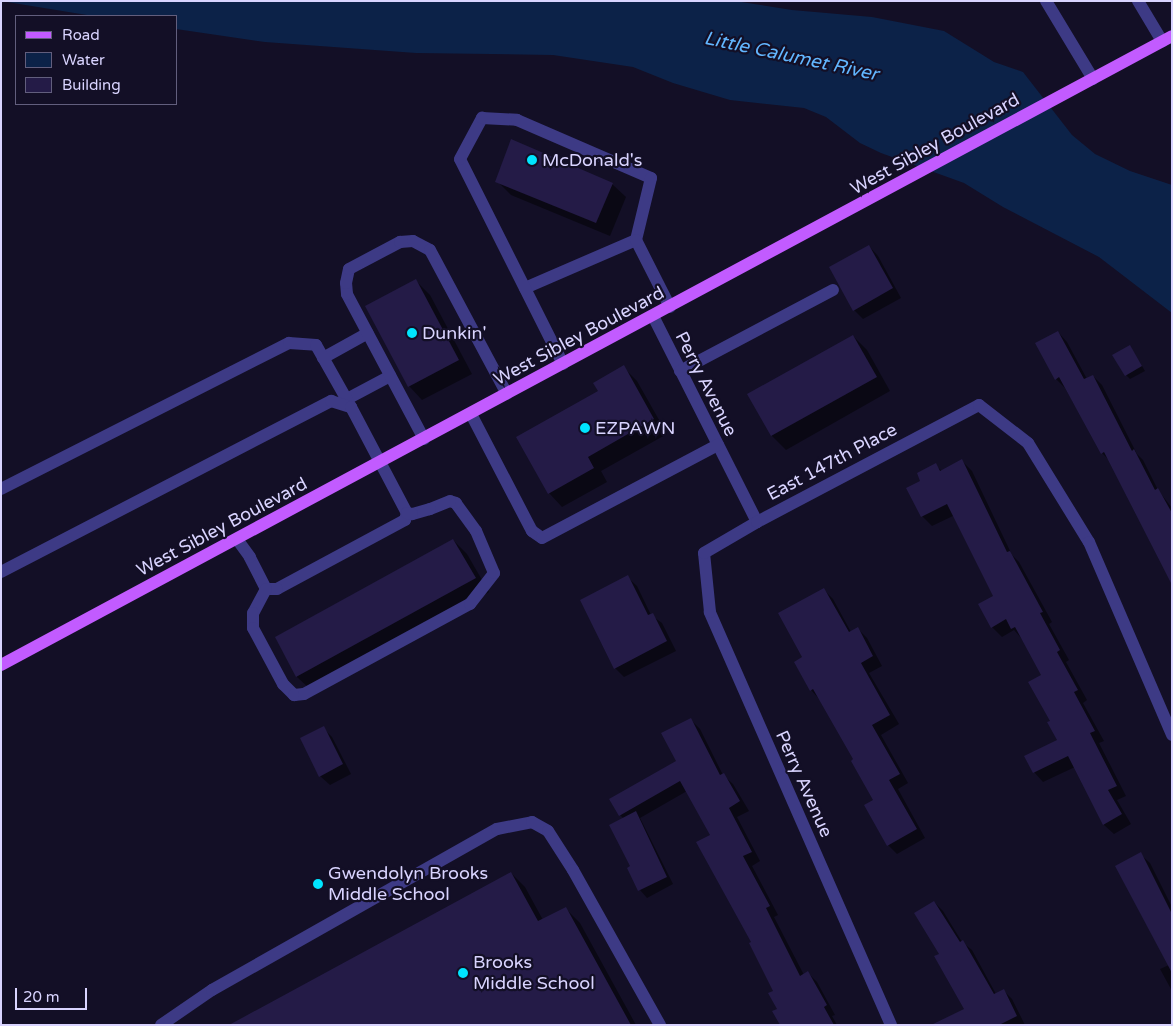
<!DOCTYPE html>
<style>
body{margin:0}
#map{position:relative;width:1173px;height:1026px;overflow:hidden;background:#130f26;font-family:"Varela Round",sans-serif}
div>[style]{position:absolute}
[style*='--x']{left:calc(var(--x)*1px);top:calc(var(--y)*1px);width:calc(var(--w)*1px);rotate:calc(var(--a)*1deg)}
.water>*{inset:0;background:#0c2248}
.shadow>*{inset:0;background:#0007}
.building>*{inset:0;background:#241b47}
.minor>*{height:12px;margin:-6px;padding:0 6px;transform-origin:6px;border-radius:6px;background:#3d3a85}
.major>*{height:12px;margin:-6px;padding:0 6px;transform-origin:6px;border-radius:6px;background:#c25bff}
.dots>*{width:14px;height:14px;translate:-50% -50%;box-sizing:border-box;border:2px solid #130f26;border-radius:50%}
span{translate:-50% -50%;white-space:nowrap;text-align:center;line-height:1.15;-webkit-text-stroke:4.5px #130f26;paint-order:stroke}
.street-label{font-size:18px;color:#d9d4ff}
.poi-label{font-size:18px;color:#d9d4ff}
.left{translate:0 -50%;text-align:left}
.water-label{font-size:19px;color:#62b6ff;font-style:italic}
.frame{position:absolute;inset:0;border:2px solid #d9d4ff;pointer-events:none}
.legend{position:absolute;left:15px;top:15px;width:162px;height:90px;box-sizing:border-box;background:#130f26;border:1px solid #625e7d;margin:0;padding:6px 9px;list-style:none;font-size:15px;color:#d9d4ff}
.legend li{display:flex;align-items:center;gap:10px;height:25px}
.legend b{width:25px;border:1px solid #625e7d}
.scale{position:absolute;left:15px;top:988px;width:72px;height:22px;box-sizing:border-box;border:2px solid #d9d4ff;border-top:0;padding-left:6px;font-size:15px;line-height:18px;white-space:nowrap;color:#d9d4ff;-webkit-text-stroke:4px #130f26;paint-order:stroke}
</style>
<div id="map">
<div class="water">
<div style="clip-path:polygon(1px 1px,735px 1px,792px 10px,872px 17px,944px 31px,994px 62px,1023px 72px,1072px 135px,1095px 154px,1130px 171px,1172px 185px,1172px 313px,1099px 257px,1003px 207px,964px 183px,881px 153px,860px 143px,826px 117px,804px 108px,730px 100px,673px 83px,633px 67px,553px 55px,416px 53px,265px 42px,176px 29px,176px 16px,93px 16px)"></div>
</div>
<div class="shadow">
<div style="clip-path:polygon(497px 181px,612px 184px,626px 197px,610px 236px,511px 195px)"></div>
<div style="clip-path:polygon(869px 246px,878px 256px,901px 298px,863px 319px,854px 310px)"></div>
<div style="clip-path:polygon(416px 281px,430px 295px,472px 374px,422px 400px,409px 386px)"></div>
<div style="clip-path:polygon(1058px 332px,1067px 342px,1087px 379px,1093px 376px,1102px 385px,1137px 454px,1143px 460px,1158px 490px,1172px 508px,1172px 582px,1110px 461px,1102px 453px,1065px 388px,1056px 379px)"></div>
<div style="clip-path:polygon(853px 336px,867px 350px,890px 391px,786px 450px,772px 436px,749px 395px)"></div>
<div style="clip-path:polygon(1130px 346px,1145px 371px,1130px 379px,1126px 375px)"></div>
<div style="clip-path:polygon(623px 367px,637px 381px,667px 434px,601px 471px,607px 482px,562px 507px,549px 493px)"></div>
<div style="clip-path:polygon(962px 461px,972px 471px,1012px 555px,1019px 562px,1052px 622px,1049px 624px,1069px 660px,1066px 662px,1087px 700px,1083px 703px,1104px 741px,1099px 743px,1126px 796px,1117px 800px,1131px 824px,1114px 834px,1104px 825px,1075px 767px,1043px 782px,1034px 772px,1059px 741px,1052px 721px,1043px 675px,1022px 639px,1014px 630px,1002px 637px,992px 627px,995px 596px,955px 515px,932px 526px,922px 516px,908px 488px,922px 481px,935px 465px,942px 471px)"></div>
<div style="clip-path:polygon(453px 540px,467px 554px,489px 592px,311px 690px,297px 677px,276px 637px)"></div>
<div style="clip-path:polygon(627px 577px,637px 586px,651px 615px,662px 623px,676px 651px,624px 677px,615px 668px)"></div>
<div style="clip-path:polygon(824px 590px,833px 599px,851px 632px,858px 629px,867px 638px,882px 666px,869px 673px,899px 724px,881px 735px,908px 783px,898px 789px,925px 838px,897px 854px,888px 845px,875px 800px,855px 760px,820px 700px,811px 690px,804px 658px)"></div>
<div style="clip-path:polygon(690px 719px,700px 729px,723px 775px,733px 784px,749px 811px,737px 817px,760px 861px,752px 866px,778px 915px,774px 917px,804px 975px,808px 973px,817px 982px,835px 1015px,832px 1016px,837px 1025px,781px 1025px,775px 991px,753px 943px,712px 835px,687px 791px,640px 818px,673px 884px,647px 898px,640px 890px,628px 869px,632px 867px,624px 819px,620px 815px,677px 761px)"></div>
<div style="clip-path:polygon(323px 728px,332px 737px,351px 774px,330px 785px,320px 776px)"></div>
<div style="clip-path:polygon(1140px 854px,1150px 863px,1172px 907px,1172px 991px,1160px 969px,1169px 965px)"></div>
<div style="clip-path:polygon(511px 873px,525px 887px,543px 920px,566px 909px,580px 923px,636px 1025px,232px 1025px)"></div>
<div style="clip-path:polygon(934px 902px,943px 911px,962px 942px,972px 950px,996px 994px,1003px 990px,1012px 999px,1025px 1025px,960px 1025px,965px 1009px,941px 954px)"></div>
</div>
<div class="building">
<div style="clip-path:polygon(511px 139px,613px 183px,596px 223px,495px 182px)"></div>
<div style="clip-path:polygon(869px 245px,893px 288px,853px 311px,829px 267px)"></div>
<div style="clip-path:polygon(416px 279px,459px 360px,408px 387px,365px 306px)"></div>
<div style="clip-path:polygon(1058px 331px,1084px 379px,1093px 375px,1132px 451px,1134px 449px,1155px 490px,1158px 488px,1172px 513px,1172px 585px,1104px 452px,1101px 454px,1059px 377px,1055px 380px,1035px 343px)"></div>
<div style="clip-path:polygon(853px 335px,877px 377px,771px 436px,747px 394px)"></div>
<div style="clip-path:polygon(1130px 345px,1142px 366px,1125px 376px,1112px 355px)"></div>
<div style="clip-path:polygon(624px 365px,654px 419px,588px 457px,594px 468px,548px 494px,516px 437px,598px 391px,593px 383px)"></div>
<div style="clip-path:polygon(962px 459px,1007px 552px,1010px 551px,1043px 612px,1040px 613px,1060px 650px,1057px 652px,1078px 690px,1074px 692px,1095px 731px,1090px 733px,1117px 786px,1108px 790px,1122px 814px,1103px 825px,1068px 756px,1033px 773px,1024px 756px,1057px 740px,1047px 722px,1050px 721px,1028px 682px,1041px 675px,1015px 627px,1011px 629px,1006px 619px,991px 628px,978px 604px,993px 596px,947px 504px,921px 517px,906px 488px,920px 481px,917px 473px,936px 463px,940px 471px)"></div>
<div style="clip-path:polygon(453px 539px,476px 578px,296px 677px,275px 637px)"></div>
<div style="clip-path:polygon(628px 575px,648px 615px,653px 613px,667px 641px,614px 669px,580px 600px)"></div>
<div style="clip-path:polygon(824px 588px,849px 632px,858px 627px,873px 656px,861px 663px,890px 715px,872px 725px,900px 774px,889px 780px,917px 829px,887px 846px,864px 805px,873px 800px,851px 761px,853px 759px,813px 689px,810px 691px,794px 662px,802px 657px,778px 613px)"></div>
<div style="clip-path:polygon(691px 718px,720px 775px,724px 773px,740px 801px,729px 808px,752px 852px,743px 856px,770px 906px,766px 908px,800px 976px,808px 971px,827px 1005px,824px 1007px,834px 1025px,780px 1025px,772px 1011px,777px 1009px,768px 993px,773px 991px,749px 943px,751px 942px,696px 842px,710px 835px,680px 781px,619px 816px,609px 799px,676px 761px,661px 733px)"></div>
<div style="clip-path:polygon(324px 726px,343px 764px,319px 777px,300px 738px)"></div>
<div style="clip-path:polygon(636px 811px,667px 877px,638px 891px,627px 868px,630px 866px,609px 825px)"></div>
<div style="clip-path:polygon(1141px 852px,1172px 914px,1172px 973px,1115px 866px)"></div>
<div style="clip-path:polygon(511px 872px,538px 921px,566px 907px,631px 1025px,229px 1025px)"></div>
<div style="clip-path:polygon(934px 901px,960px 942px,963px 940px,994px 994px,1004px 989px,1017px 1016px,999px 1025px,931px 1025px,964px 1009px,934px 956px,939px 954px,914px 913px)"></div>
</div>
<div class="minor">
<div style="--x:1046;--y:1;--w:91;--a:58.9"></div>
<div style="--x:1138;--y:1;--w:47;--a:59"></div>
<div style="--x:525;--y:288;--w:121;--a:-23.4"></div>
<div style="--x:653;--y:316;--w:231;--a:63.2"></div>
<div style="--x:323;--y:358;--w:51;--a:-29.1"></div>
<div style="--x:563;--y:364;--w:229;--a:-116.7"></div>
<div style="--x:460;--y:159;--w:47;--a:-61.8"></div>
<div style="--x:482;--y:118;--w:35;--a:3"></div>
<div style="--x:517;--y:120;--w:146;--a:23.4"></div>
<div style="--x:651;--y:178;--w:64;--a:103.6"></div>
<div style="--x:636;--y:240;--w:75;--a:63.1"></div>
<div style="--x:680;--y:371;--w:173;--a:-27.9"></div>
<div style="--x:347;--y:399;--w:49;--a:-28.1"></div>
<div style="--x:471;--y:414;--w:132;--a:62.5"></div>
<div style="--x:532;--y:531;--w:12;--a:35"></div>
<div style="--x:542;--y:538;--w:199;--a:-27.9"></div>
<div style="--x:424;--y:439;--w:164;--a:-118"></div>
<div style="--x:347;--y:294;--w:11;--a:-95"></div>
<div style="--x:346;--y:283;--w:14;--a:-78"></div>
<div style="--x:349;--y:269;--w:58;--a:-27.9"></div>
<div style="--x:400;--y:242;--w:13;--a:-4"></div>
<div style="--x:413;--y:241;--w:19;--a:28"></div>
<div style="--x:430;--y:250;--w:163;--a:61.9"></div>
<div style="--x:1;--y:489;--w:323;--a:-26.9"></div>
<div style="--x:289;--y:343;--w:27;--a:4"></div>
<div style="--x:316;--y:345;--w:71;--a:60.6"></div>
<div style="--x:1;--y:572;--w:372;--a:-27.4"></div>
<div style="--x:331;--y:401;--w:21;--a:17"></div>
<div style="--x:351;--y:407;--w:120;--a:62.2"></div>
<div style="--x:407;--y:513;--w:7;--a:106"></div>
<div style="--x:405;--y:520;--w:145;--a:151.7"></div>
<div style="--x:277;--y:589;--w:11;--a:180"></div>
<div style="--x:266;--y:589;--w:36;--a:-117"></div>
<div style="--x:250;--y:557;--w:22;--a:-126"></div>
<div style="--x:266;--y:589;--w:27;--a:118"></div>
<div style="--x:253;--y:613;--w:15;--a:90"></div>
<div style="--x:253;--y:628;--w:64;--a:61.8"></div>
<div style="--x:283;--y:684;--w:16;--a:45"></div>
<div style="--x:294;--y:695;--w:10;--a:-6"></div>
<div style="--x:304;--y:694;--w:189;--a:-28.5"></div>
<div style="--x:470;--y:604;--w:39;--a:-52"></div>
<div style="--x:494;--y:573;--w:46;--a:-113.2"></div>
<div style="--x:476;--y:531;--w:34;--a:-126"></div>
<div style="--x:456;--y:503;--w:6;--a:-162"></div>
<div style="--x:450;--y:501;--w:22;--a:158"></div>
<div style="--x:430;--y:509;--w:19;--a:164"></div>
<div style="--x:412;--y:514;--w:5;--a:-169"></div>
<div style="--x:161;--y:1025;--w:62;--a:-34.5"></div>
<div style="--x:212;--y:990;--w:327;--a:-29.5"></div>
<div style="--x:497;--y:829;--w:36;--a:-11"></div>
<div style="--x:532;--y:822;--w:18;--a:29"></div>
<div style="--x:548;--y:831;--w:46;--a:57.3"></div>
<div style="--x:573;--y:870;--w:178;--a:60.7"></div>
<div style="--x:891;--y:1025;--w:451;--a:-113.7"></div>
<div style="--x:710;--y:612;--w:59;--a:-95.8"></div>
<div style="--x:704;--y:553;--w:61;--a:-30.3"></div>
<div style="--x:757;--y:522;--w:251;--a:-27.8"></div>
<div style="--x:979;--y:405;--w:62;--a:37.8"></div>
<div style="--x:1028;--y:443;--w:116;--a:58.4"></div>
<div style="--x:1089;--y:542;--w:210;--a:66.7"></div>
</div>
<div class="major">
<div style="--x:1;--y:665;--w:1329;--a:-28.24"></div>
</div>
<div class="dots">
<div style="left:532px;top:160px;background:#00e5ff"></div>
<div style="left:412px;top:333px;background:#00e5ff"></div>
<div style="left:585px;top:428px;background:#00e5ff"></div>
<div style="left:318px;top:884px;background:#00e5ff"></div>
<div style="left:463px;top:973px;background:#00e5ff"></div>
</div>
<div class="street-label">
<span style="left:935px;top:144px;rotate:-29deg">West Sibley Boulevard</span>
<span style="left:579px;top:336px;rotate:-28deg">West Sibley Boulevard</span>
<span style="left:706px;top:384px;rotate:63deg">Perry Avenue</span>
<span style="left:832px;top:462px;rotate:-28deg">East 147th Place</span>
<span style="left:222px;top:527px;rotate:-28deg">West Sibley Boulevard</span>
<span style="left:804px;top:784px;rotate:66deg">Perry Avenue</span>
</div>
<div class="poi-label">
<span class="left" style="left:542px;top:160px">McDonald's</span>
<span class="left" style="left:422px;top:333px">Dunkin'</span>
<span class="left" style="left:595px;top:428px">EZPAWN</span>
<span class="left" style="left:328px;top:884px">Gwendolyn Brooks<br>Middle School</span>
<span class="left" style="left:473px;top:973px">Brooks<br>Middle School</span>
</div>
<div class="water-label">
<span style="left:791px;top:57px;rotate:12deg">Little Calumet River</span>
</div>
<div class="frame"></div>
<ul class="legend">
<li><b style="height:6px;background:#c25bff"></b>Road</li>
<li><b style="height:14px;background:#0c2248"></b>Water</li>
<li><b style="height:14px;background:#241b47"></b>Building</li>
</ul>
<div class="scale">20 m</div>
</div>
